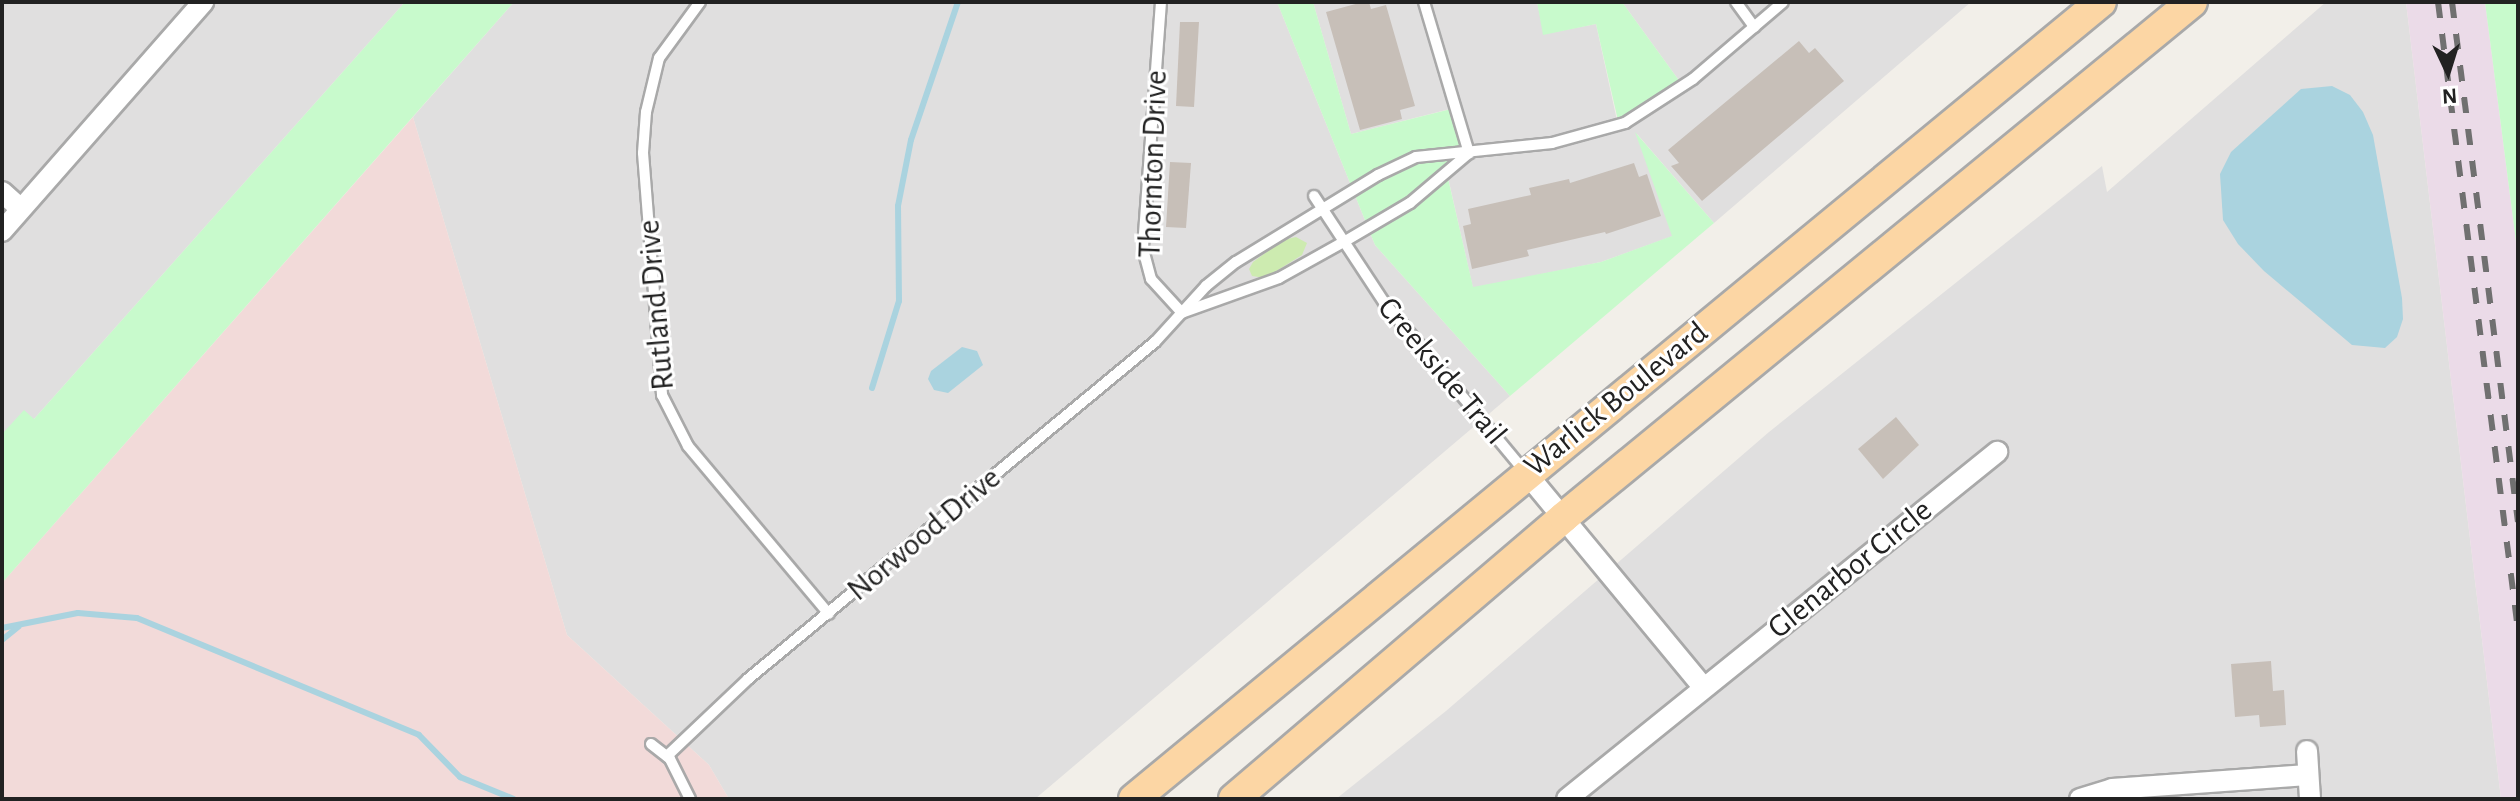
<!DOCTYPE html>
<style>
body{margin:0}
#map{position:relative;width:2520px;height:801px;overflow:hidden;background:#f2efe9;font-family:"Alegreya Sans",sans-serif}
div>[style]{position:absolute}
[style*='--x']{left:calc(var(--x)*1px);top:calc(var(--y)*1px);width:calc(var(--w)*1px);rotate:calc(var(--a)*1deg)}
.residential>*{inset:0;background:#e0dfdf}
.commercial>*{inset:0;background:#f2dad9}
.industrial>*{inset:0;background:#ebdbe8}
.grass>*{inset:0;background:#cdebb0}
.park>*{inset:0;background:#c8facc}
.water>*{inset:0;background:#aad3df}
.stream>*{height:6px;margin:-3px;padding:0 3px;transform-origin:3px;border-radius:3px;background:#aad3df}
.building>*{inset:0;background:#c7bfb8}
.roads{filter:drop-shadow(2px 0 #a9a9a9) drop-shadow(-2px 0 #a9a9a9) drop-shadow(0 2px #a9a9a9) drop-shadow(0 -2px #a9a9a9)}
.lane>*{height:10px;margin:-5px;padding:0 5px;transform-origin:5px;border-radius:5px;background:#fff}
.street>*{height:20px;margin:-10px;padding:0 10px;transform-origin:10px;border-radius:10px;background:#fff}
.primary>*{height:30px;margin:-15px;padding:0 15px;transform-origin:15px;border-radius:15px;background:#fcd6a4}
.rail>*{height:6px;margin-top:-3px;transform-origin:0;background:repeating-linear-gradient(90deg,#707070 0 16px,transparent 0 32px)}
span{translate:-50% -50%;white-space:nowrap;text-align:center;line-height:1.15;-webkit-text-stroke:6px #fff;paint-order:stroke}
.street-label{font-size:32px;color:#222}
.frame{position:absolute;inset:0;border:4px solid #222;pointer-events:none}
.north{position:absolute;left:2408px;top:32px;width:80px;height:80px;-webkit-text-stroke:6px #fff;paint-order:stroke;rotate:176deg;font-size:22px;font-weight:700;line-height:32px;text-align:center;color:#222}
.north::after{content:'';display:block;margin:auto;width:28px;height:36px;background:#222;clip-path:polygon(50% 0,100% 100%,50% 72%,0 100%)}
</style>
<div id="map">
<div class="residential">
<div style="clip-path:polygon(2px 2px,405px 2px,34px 419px,2px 434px)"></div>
<div style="clip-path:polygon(514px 2px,1277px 2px,1375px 245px,1510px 396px,1035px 799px,729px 799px,709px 765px,567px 635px,413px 117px)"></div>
<div style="clip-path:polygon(1313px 2px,1537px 2px,1544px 34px,1596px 24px,1618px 125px,1683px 86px,1622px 2px,1971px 2px,1714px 223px,1637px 134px,1673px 236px,1601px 262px,1473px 288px,1447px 173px,1454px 108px,1351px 134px)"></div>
<div style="clip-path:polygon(2326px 2px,2406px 2px,2501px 799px,1336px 799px,1446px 711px,1769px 432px,2102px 166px,2107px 192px)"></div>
</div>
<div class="commercial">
<div style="clip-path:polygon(413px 117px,567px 635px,709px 765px,729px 799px,2px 799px,2px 583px)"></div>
</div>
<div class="industrial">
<div style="clip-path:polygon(2406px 2px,2485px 2px,2518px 257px,2518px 799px,2501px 799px)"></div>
</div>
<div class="grass">
<div style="clip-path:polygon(1296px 237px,1307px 243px,1302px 255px,1265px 278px,1252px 276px,1249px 269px,1253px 262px,1283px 240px)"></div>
</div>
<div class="park">
<div style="clip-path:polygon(405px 2px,514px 2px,2px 583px,2px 434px,24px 410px,34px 419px)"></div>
<div style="clip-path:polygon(1277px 2px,1313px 2px,1351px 134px,1455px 108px,1469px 153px,1447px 174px,1473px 287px,1601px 262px,1672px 236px,1635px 132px,1714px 223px,1510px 396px,1375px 245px)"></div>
<div style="clip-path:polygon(1537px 2px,1622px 2px,1683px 86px,1619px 125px,1596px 24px,1543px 35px)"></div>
<div style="clip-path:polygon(2485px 2px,2518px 2px,2518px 257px)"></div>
</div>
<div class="water">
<div style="clip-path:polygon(2332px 86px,2350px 95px,2363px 112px,2373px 135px,2402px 298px,2403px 319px,2397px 337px,2385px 348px,2352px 345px,2264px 271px,2238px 244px,2223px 220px,2220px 174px,2231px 152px,2301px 89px)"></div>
<div style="clip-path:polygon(962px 347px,977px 351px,983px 365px,948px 393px,934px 390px,928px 379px,931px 371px)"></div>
</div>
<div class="stream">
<div style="--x:872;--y:388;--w:91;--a:-72.8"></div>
<div style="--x:899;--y:301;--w:95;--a:-90.6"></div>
<div style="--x:898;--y:206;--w:67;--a:-78.9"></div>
<div style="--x:911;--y:140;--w:146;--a:-71.2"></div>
<div style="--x:2;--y:628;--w:77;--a:-11.2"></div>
<div style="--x:78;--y:613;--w:59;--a:4.8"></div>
<div style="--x:137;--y:618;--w:305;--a:22.5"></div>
<div style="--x:419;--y:735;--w:59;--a:45.7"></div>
<div style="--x:460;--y:777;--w:58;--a:22.2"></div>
<div style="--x:2;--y:640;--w:21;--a:-39"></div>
</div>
<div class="building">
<div style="clip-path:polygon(1363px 2px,1369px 2px,1371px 9px,1386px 5px,1415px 106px,1400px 110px,1402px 119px,1360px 130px,1326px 12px)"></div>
<div style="clip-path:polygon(1180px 22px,1199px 22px,1194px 107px,1176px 106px)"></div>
<div style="clip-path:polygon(1799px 41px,1809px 53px,1815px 48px,1844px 81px,1702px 201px,1671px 166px,1679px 163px,1668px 150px)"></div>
<div style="clip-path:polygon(1170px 162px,1191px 163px,1186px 228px,1166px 227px)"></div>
<div style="clip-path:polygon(1634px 163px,1639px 177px,1647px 174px,1661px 216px,1606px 234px,1605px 232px,1527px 250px,1529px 256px,1472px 269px,1463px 226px,1471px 224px,1468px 209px,1531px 195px,1529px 188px,1569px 179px,1570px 183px)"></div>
<div style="clip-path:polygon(1896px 417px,1919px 445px,1883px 479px,1858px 449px)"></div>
<div style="clip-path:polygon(2271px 661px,2273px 691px,2284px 690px,2286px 725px,2260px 727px,2259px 715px,2235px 717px,2231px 664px)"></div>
</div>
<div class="roads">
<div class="lane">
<div style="--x:700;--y:2;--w:69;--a:126.2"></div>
<div style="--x:659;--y:58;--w:56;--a:103.5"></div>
<div style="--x:646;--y:112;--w:41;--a:94.2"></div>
<div style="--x:643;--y:153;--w:243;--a:85.5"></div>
<div style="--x:662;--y:395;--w:57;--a:63"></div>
<div style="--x:688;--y:446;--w:219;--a:50"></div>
<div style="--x:1161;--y:2;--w:248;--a:94.2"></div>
<div style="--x:1143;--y:249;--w:31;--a:75"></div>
<div style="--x:1151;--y:279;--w:46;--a:47.6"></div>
<div style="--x:1424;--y:2;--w:158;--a:73.4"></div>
<div style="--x:1736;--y:2;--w:31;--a:54"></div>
<div style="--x:1314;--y:196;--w:127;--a:56.6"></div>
<div style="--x:1384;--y:302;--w:221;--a:50.3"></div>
<div style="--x:1184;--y:312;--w:101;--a:-19.7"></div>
<div style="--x:1279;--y:278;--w:72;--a:-29.1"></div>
<div style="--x:1342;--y:243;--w:79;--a:-30.5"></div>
<div style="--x:1410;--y:203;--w:77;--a:-40.3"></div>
<div style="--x:651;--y:744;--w:24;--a:38"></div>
<div style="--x:670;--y:759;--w:45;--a:63.4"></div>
<div style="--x:667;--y:756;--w:112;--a:-43.5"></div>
<div style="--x:748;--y:679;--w:528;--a:-39.63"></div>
<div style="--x:1155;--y:342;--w:76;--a:-47.7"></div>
<div style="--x:1206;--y:286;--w:38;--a:-39"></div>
<div style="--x:1236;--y:262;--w:167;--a:-31.5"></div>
<div style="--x:1378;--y:175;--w:42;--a:-25.3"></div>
<div style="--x:1416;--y:157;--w:137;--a:-5.9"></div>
<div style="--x:1552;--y:143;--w:76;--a:-15.3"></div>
<div style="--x:1625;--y:123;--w:81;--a:-32.9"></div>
<div style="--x:1693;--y:79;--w:118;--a:-40.5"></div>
</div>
<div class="street">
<div style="--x:2;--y:192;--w:25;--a:42"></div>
<div style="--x:2;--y:231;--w:305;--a:-48.7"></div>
<div style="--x:1526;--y:473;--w:278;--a:50.4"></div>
<div style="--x:2307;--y:751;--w:48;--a:86.4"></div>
<div style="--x:1567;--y:799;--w:553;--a:-38.9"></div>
<div style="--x:2080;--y:799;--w:34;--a:-17"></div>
<div style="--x:2112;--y:789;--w:196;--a:-4.1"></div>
</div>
<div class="primary">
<div style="--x:1134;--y:799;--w:1253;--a:-39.5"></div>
<div style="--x:1234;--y:799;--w:434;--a:-40.5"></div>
<div style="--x:1564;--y:517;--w:812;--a:-39.35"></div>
</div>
</div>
<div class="rail">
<div style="--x:2438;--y:2;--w:633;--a:82.74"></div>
<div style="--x:2452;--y:2;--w:524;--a:82.77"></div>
</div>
<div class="street-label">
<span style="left:1153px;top:164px;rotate:-88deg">Thornton Drive</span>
<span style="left:656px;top:305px;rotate:-95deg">Rutland Drive</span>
<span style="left:1442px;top:371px;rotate:50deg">Creekside Trail</span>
<span style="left:1616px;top:399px;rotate:-39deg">Warlick Boulevard</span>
<span style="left:924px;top:534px;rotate:-40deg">Norwood Drive</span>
<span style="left:1850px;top:569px;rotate:-39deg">Glenarbor Circle</span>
</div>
<div class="frame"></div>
<div class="north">N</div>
</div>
